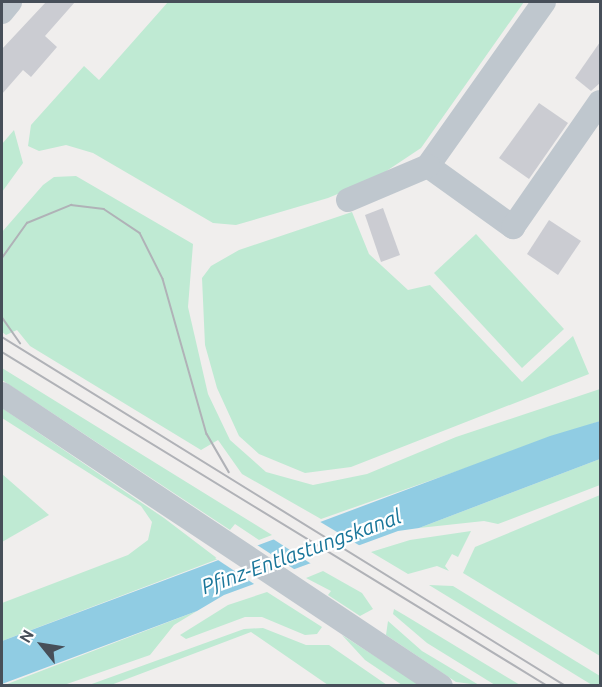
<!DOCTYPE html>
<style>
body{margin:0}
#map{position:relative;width:602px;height:687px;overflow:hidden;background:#f0eeed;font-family:Ubuntu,sans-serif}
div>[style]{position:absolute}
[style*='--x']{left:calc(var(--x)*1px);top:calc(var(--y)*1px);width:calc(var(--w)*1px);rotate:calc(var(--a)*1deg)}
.green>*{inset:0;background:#bfead3}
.water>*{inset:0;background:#90cce3}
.pier>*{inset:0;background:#f0eeed}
.building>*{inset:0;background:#cbccd2}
.minor>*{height:24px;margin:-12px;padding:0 12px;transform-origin:12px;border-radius:12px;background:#bfc7ce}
.tram>*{height:1.5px;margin:-0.75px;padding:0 0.75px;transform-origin:0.75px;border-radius:0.75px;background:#b0b2b7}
span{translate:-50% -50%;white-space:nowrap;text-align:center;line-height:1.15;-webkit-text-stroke:4.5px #fff;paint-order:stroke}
.water-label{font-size:21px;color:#1a769a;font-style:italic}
.frame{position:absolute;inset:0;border:3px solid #474f59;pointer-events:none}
.north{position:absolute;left:12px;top:615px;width:60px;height:60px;-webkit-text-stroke:4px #fff;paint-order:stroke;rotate:300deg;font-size:16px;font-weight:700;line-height:24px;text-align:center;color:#474f59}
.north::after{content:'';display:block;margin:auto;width:21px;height:27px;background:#474f59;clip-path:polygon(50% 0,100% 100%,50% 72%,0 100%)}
</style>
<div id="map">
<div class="green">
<div style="clip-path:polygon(168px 2px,524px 2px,421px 148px,376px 178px,328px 198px,236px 225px,213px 223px,93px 153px,66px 145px,39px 151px,28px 146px,31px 125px,84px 66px,99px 80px)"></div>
<div style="clip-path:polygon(14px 130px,23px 163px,2px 192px,2px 144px)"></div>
<div style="clip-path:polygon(76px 176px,193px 244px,188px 307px,208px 394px,230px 440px,266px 472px,313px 485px,367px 474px,456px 437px,600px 389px,600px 421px,321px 519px,242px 474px,218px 440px,201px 450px,30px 346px,17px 330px,6px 335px,2px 332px,2px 232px,43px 185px,54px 177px)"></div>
<div style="clip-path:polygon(352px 212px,369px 254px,408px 290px,430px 285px,522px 382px,573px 336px,589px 374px,351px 467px,305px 473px,259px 454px,239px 436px,217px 388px,205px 345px,202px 278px,211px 266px,239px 250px)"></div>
<div style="clip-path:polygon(476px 234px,564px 329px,522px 368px,434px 273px)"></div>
<div style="clip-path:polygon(2px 368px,272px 535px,259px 540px,235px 524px,230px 530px,2px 380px)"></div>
<div style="clip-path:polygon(2px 408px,164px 518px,218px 559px,2px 641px,2px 603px,128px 555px,148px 540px,152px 522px,141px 506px,2px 418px)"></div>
<div style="clip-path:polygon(600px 459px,600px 485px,498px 524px,484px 521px,419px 528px)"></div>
<div style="clip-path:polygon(2px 474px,49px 515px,2px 542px)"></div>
<div style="clip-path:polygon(600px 495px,600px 656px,463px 573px,475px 547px)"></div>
<div style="clip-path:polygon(471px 531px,458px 557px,452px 554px,445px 566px,449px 571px,437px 566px,408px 574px,371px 552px,410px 540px)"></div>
<div style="clip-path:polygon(323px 571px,362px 593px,373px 609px,360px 616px,328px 595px,331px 591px,306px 578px)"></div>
<div style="clip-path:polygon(429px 585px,453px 586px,600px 676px,600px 685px,592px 685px)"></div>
<div style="clip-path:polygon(267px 592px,322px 627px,317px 634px,305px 635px,262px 617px,245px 617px,186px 639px,180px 635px,228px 605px)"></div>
<div style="clip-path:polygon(394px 609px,406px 616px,520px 685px,495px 685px,427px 643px,393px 614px)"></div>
<div style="clip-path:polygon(197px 611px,174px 625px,150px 655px,64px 685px,2px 686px)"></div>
<div style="clip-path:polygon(388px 621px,422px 651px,479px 685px,456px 682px,386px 635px)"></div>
<div style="clip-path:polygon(263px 628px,306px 645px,329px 645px,387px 685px,328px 685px,251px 632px,111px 685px,89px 685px,244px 629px)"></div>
<div style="clip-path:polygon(342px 635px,420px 685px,402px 685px,365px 660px)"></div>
</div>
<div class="water">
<div style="clip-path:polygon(600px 421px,600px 459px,419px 528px,398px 531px,224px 595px,197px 611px,2px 684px,2px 641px,550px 436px)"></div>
</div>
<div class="pier">
<div style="clip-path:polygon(317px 520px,362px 547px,313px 565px,270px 537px)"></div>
<div style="clip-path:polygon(254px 543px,297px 571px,257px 586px,215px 558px)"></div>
</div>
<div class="building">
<div style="clip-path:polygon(46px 2px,75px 2px,45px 36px,57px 47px,31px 77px,23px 70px,2px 94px,2px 49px)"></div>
<div style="clip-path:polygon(600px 42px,600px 83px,591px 91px,575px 78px)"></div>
<div style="clip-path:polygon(539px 103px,568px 123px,529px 179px,499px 158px)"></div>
<div style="clip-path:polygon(383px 208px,400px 255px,381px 262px,365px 215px)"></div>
<div style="clip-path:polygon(549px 220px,581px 241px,558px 275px,527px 254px)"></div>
</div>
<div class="minor">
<div style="--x:544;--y:2;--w:201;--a:125.3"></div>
<div style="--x:428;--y:166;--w:105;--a:35.7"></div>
<div style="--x:513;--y:227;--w:152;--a:-55.2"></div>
<div style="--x:2;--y:12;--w:13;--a:-51"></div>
<div style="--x:348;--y:200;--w:87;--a:-23"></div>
<div style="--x:2;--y:394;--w:527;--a:33.63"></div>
</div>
<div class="tram">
<div style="--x:2;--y:258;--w:43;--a:-54.5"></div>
<div style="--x:27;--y:223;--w:48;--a:-22.2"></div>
<div style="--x:71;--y:205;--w:33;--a:7"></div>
<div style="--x:104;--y:209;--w:43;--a:33.7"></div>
<div style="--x:140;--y:233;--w:51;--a:63.4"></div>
<div style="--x:163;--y:279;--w:161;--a:74.2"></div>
<div style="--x:207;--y:434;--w:44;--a:59.9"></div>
<div style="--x:2;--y:317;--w:32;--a:55"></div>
<div style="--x:2;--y:337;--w:663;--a:31.75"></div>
<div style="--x:2;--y:352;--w:640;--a:31.46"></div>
</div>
<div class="water-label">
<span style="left:301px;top:551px;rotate:-20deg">Pfinz-Entlastungskanal</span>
</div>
<div class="frame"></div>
<div class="north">N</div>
</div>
